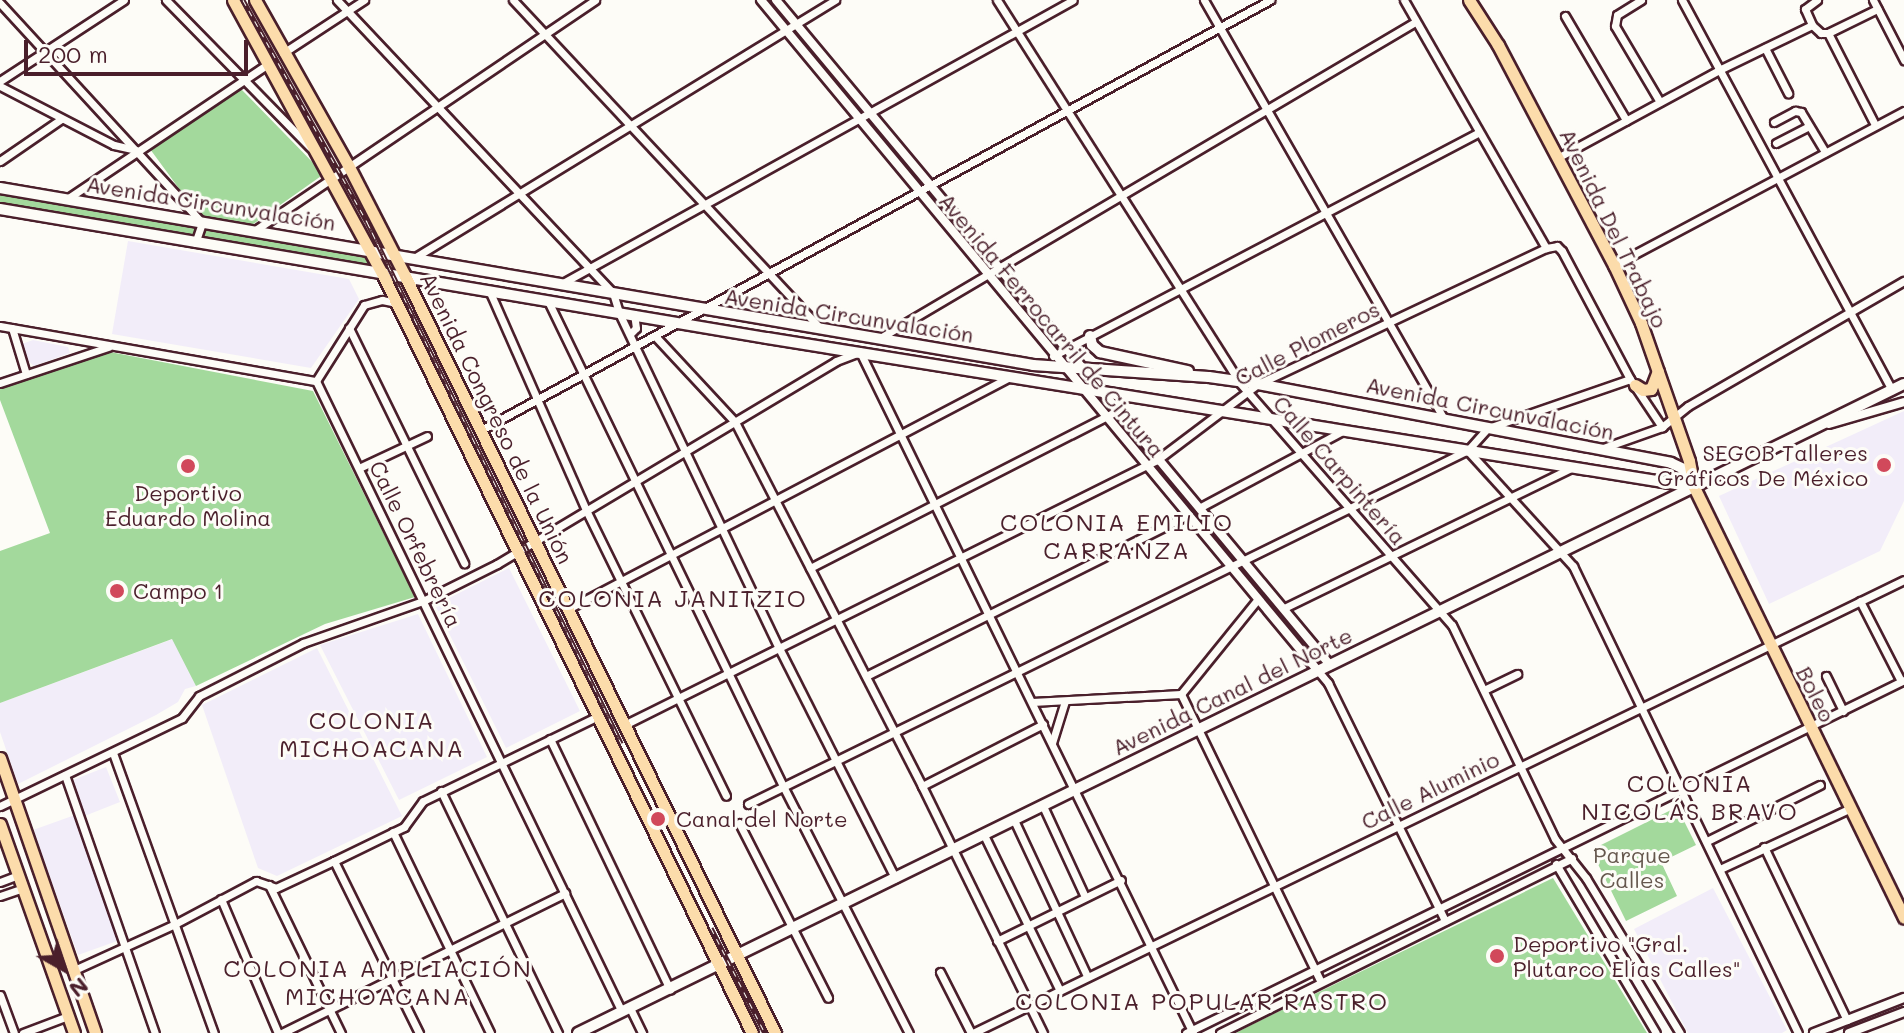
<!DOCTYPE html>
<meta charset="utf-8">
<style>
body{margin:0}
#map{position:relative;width:1904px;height:1033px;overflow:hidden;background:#fdfcf7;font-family:Mali,sans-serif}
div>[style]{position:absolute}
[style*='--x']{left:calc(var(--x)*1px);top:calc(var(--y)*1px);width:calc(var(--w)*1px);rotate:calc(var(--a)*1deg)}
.built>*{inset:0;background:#f2edf9}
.green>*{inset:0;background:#a3d99c}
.roads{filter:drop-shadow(2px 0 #4a1f2b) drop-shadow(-2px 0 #4a1f2b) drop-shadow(0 2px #4a1f2b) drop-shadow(0 -2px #4a1f2b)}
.minor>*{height:7px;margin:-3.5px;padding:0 3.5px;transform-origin:3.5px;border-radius:3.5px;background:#fdfcf7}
.tertiary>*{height:8px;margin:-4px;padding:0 4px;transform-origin:4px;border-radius:4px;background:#fdfcf7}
.secondary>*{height:10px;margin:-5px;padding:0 5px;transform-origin:5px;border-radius:5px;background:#fdfcf7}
.primary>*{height:11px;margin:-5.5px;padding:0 5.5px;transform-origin:5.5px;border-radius:5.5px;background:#fcdcab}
.rail>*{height:5px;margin-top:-2.5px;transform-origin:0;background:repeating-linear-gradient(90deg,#fdfcf7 0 6px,#4a1f2b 0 12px);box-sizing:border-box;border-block:2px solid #4a1f2b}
.dots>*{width:22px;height:22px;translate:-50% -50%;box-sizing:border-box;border:4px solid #fdfcf7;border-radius:50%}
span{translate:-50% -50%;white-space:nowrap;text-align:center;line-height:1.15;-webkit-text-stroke:6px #fdfcf7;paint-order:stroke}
.street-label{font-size:22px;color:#4a1f2b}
.poi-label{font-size:22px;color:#4a1f2b}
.right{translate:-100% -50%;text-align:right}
.left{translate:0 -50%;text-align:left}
.park-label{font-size:22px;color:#65574d}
.neighbourhood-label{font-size:24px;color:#4a1f2b;letter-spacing:2px}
.north{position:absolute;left:24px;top:929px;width:80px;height:80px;-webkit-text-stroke:6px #fdfcf7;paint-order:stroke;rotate:141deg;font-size:22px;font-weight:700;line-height:32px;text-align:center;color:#4a1f2b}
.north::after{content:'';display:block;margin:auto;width:28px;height:36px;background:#4a1f2b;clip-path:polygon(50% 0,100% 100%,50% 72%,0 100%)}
.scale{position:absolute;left:24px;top:40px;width:224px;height:36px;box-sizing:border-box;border:4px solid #4a1f2b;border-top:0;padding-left:10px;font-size:24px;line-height:28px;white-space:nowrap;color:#4a1f2b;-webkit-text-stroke:6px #fdfcf7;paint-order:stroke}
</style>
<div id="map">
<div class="built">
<div style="clip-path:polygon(128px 241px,349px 279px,359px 299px,311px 368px,112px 334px)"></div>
<div style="clip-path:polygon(33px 340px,68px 347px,70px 353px,34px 366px,27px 360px,22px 344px)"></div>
<div style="clip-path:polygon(1904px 411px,1904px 501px,1880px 551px,1769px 604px,1719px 496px)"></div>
<div style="clip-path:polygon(509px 568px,580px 711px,506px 748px,435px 605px)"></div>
<div style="clip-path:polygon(418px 614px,487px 757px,399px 800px,320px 645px)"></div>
<div style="clip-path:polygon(173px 639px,196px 686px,185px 689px,178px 702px,156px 715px,18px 784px,0 732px,0 703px)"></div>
<div style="clip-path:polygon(317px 648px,402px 816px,277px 876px,258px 868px,202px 705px)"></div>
<div style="clip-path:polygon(106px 767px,120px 802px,82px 817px,68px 782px)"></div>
<div style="clip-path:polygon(75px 815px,120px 940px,78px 955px,33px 830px)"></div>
<div style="clip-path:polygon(1713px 888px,1787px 1030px,1782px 1033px,1688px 1033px,1634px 929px)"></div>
</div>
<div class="green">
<div style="clip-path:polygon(241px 89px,324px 174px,242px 232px,368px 256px,373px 266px,0 206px,0 192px,205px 224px,150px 149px)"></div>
<div style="clip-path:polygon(110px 352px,313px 391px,415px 597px,325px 624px,196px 686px,172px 639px,0 703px,0 551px,50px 533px,0 400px,0 389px)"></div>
<div style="clip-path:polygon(1677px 807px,1696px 845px,1661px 862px,1677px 896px,1626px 921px,1591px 850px)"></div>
<div style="clip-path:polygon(1553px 878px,1647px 1033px,1236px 1033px,1247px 1027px)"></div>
</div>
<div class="roads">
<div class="minor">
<div style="--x:166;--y:0;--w:206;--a:45.6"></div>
<div style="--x:337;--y:0;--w:403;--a:46.7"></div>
<div style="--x:613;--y:293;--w:21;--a:73"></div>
<div style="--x:619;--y:313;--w:371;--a:64.5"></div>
<div style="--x:779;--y:648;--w:258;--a:63.2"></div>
<div style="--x:513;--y:0;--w:449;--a:46.9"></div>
<div style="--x:997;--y:0;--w:452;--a:57.6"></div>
<div style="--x:1239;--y:382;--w:323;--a:48.8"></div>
<div style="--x:1452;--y:625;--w:237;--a:64.3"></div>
<div style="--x:1555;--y:839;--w:50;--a:51.5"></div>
<div style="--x:1586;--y:878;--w:181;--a:58.8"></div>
<div style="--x:1204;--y:0;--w:483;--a:60.2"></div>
<div style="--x:1404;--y:0;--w:286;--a:60.2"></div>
<div style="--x:1641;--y:0;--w:28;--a:148"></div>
<div style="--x:1617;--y:15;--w:11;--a:100"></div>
<div style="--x:1615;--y:26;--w:88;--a:59.4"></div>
<div style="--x:1682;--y:0;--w:443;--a:61.7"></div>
<div style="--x:1817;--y:0;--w:15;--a:143"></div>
<div style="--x:1805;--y:9;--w:17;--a:66"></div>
<div style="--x:1812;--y:25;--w:12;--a:42"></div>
<div style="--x:1821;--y:33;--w:7;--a:0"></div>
<div style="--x:1828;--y:33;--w:55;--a:-26.1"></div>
<div style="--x:1873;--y:0;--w:68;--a:62.7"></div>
<div style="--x:0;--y:3;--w:299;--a:47.4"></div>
<div style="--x:202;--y:223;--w:21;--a:109"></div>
<div style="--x:1565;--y:16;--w:121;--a:59.6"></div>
<div style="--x:1828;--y:33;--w:103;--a:62.9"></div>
<div style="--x:1765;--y:48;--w:51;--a:62.9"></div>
<div style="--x:283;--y:53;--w:97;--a:-33.2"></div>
<div style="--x:0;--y:81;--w:148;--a:-33.2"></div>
<div style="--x:0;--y:86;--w:128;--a:27.4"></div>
<div style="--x:114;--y:145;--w:22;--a:13"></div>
<div style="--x:1774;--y:122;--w:24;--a:-28"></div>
<div style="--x:1795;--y:111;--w:6;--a:9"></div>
<div style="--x:1801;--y:112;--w:47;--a:59"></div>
<div style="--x:1776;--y:143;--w:37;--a:-27"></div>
<div style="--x:1559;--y:157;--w:182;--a:-28.5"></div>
<div style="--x:1719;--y:70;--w:103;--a:-25.8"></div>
<div style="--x:0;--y:161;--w:74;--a:-34.5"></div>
<div style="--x:67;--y:199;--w:242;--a:-33.9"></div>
<div style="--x:254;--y:231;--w:412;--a:-34.1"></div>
<div style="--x:414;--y:258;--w:494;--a:-31.5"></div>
<div style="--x:1614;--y:265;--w:328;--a:-28"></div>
<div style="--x:561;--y:284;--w:585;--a:-29.02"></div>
<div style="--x:489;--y:290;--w:240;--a:66.2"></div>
<div style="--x:586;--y:510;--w:318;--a:63.9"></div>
<div style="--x:548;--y:301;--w:539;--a:64.15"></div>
<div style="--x:783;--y:786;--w:277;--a:63"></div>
<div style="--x:0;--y:326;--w:321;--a:9.9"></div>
<div style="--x:12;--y:328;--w:48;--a:73.1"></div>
<div style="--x:349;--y:328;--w:262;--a:63.9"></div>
<div style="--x:630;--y:334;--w:8;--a:-45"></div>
<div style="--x:636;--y:328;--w:14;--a:-98"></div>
<div style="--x:655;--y:336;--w:117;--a:47.1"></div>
<div style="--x:735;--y:422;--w:409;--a:62.8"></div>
<div style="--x:922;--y:786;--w:275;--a:63.9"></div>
<div style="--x:880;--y:338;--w:621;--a:-30.57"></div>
<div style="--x:1053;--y:356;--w:481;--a:-27.7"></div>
<div style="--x:316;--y:381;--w:701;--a:64.13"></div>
<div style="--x:316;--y:381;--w:90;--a:-57.7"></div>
<div style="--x:364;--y:305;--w:19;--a:-16"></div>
<div style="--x:382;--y:300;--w:14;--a:12"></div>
<div style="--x:0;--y:383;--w:114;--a:-18.4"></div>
<div style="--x:481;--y:430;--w:899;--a:-28.59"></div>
<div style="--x:1603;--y:448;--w:63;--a:-19.6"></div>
<div style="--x:1662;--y:427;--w:33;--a:-39"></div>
<div style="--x:1688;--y:406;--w:250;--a:-30.1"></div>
<div style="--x:1468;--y:451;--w:156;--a:47.6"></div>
<div style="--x:1573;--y:566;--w:518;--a:64.28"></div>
<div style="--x:359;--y:468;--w:75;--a:-25.2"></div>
<div style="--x:1199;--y:508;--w:161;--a:-28.2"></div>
<div style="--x:810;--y:568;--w:345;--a:-27.1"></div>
<div style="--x:1860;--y:601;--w:90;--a:62.9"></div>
<div style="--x:1284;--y:608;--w:319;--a:-26"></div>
<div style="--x:568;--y:609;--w:497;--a:-27.7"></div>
<div style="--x:1318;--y:671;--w:16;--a:50"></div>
<div style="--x:1328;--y:683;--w:265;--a:63.8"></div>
<div style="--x:866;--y:676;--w:359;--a:-26.6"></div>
<div style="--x:1826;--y:676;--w:39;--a:64"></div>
<div style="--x:1484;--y:690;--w:37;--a:-26"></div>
<div style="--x:1181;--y:694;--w:320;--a:64.1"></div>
<div style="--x:1032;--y:702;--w:149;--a:-3.1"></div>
<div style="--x:1181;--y:694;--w:122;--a:-51"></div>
<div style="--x:624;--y:725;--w:595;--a:-26.44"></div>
<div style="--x:1157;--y:460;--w:126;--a:-37"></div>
<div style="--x:1258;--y:384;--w:318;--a:-25.3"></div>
<div style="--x:1546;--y:248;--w:11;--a:-10"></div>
<div style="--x:1557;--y:246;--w:7;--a:45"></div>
<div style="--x:1562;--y:251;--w:145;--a:62"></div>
<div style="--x:1630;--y:379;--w:58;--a:56.3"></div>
<div style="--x:550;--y:739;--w:278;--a:64.4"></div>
<div style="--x:1052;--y:743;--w:44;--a:-72.8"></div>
<div style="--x:113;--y:753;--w:298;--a:70.2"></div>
<div style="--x:65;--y:775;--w:273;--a:70.8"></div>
<div style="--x:922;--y:786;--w:136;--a:-27.1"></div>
<div style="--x:441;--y:791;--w:269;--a:64.2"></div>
<div style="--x:748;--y:804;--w:802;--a:-26.18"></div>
<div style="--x:1468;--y:450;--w:30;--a:-48"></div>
<div style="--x:1488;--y:428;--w:150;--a:-19"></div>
<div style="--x:0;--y:806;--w:202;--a:-25.8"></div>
<div style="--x:182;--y:718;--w:28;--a:-52"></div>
<div style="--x:199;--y:696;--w:117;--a:-27"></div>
<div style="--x:303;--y:643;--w:127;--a:-19.3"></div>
<div style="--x:423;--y:601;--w:83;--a:-26.6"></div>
<div style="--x:497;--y:564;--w:395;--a:-30.9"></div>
<div style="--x:836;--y:361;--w:26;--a:-21"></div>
<div style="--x:860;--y:352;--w:758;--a:63.94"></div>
<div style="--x:1043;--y:806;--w:100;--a:65.2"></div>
<div style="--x:1014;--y:820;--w:172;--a:64.9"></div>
<div style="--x:739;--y:823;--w:196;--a:63"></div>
<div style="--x:393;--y:832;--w:223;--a:64.2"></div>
<div style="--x:984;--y:835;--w:171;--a:64"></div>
<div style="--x:1707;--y:841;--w:126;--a:-26.4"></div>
<div style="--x:1764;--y:847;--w:192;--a:64.4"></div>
<div style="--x:334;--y:861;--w:192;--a:63.7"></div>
<div style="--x:1556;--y:864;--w:196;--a:59.4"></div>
<div style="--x:1720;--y:869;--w:145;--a:-25"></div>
<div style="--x:0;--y:882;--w:19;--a:-21"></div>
<div style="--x:269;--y:885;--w:165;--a:64.1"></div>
<div style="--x:0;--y:896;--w:24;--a:-19"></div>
<div style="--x:221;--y:899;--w:146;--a:67"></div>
<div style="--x:997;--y:941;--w:138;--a:-26.2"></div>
<div style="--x:72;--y:971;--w:113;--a:-24.5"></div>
<div style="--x:175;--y:924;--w:92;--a:-28"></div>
<div style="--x:256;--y:881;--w:21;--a:19"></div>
<div style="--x:276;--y:888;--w:64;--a:-25"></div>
<div style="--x:334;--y:861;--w:78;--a:-25.9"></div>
<div style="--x:404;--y:827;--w:32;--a:-54"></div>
<div style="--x:423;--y:801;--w:195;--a:-25.9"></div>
<div style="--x:940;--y:972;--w:68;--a:63.1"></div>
<div style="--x:0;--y:995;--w:40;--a:69.8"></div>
<div style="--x:630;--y:1008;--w:28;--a:64"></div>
<div style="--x:23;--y:1033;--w:48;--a:-20.7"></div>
<div style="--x:282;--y:1033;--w:316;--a:-26.3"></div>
<div style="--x:973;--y:1033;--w:1035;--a:-25.95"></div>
<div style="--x:1186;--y:1033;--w:800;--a:-26.18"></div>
<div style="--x:1220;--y:1033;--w:393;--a:-26.4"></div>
</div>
<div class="tertiary">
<div style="--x:761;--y:0;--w:872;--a:50.3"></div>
<div style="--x:776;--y:0;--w:866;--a:50.2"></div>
<div style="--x:1829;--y:424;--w:78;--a:-16.3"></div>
<div style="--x:1814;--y:1033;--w:97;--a:-21.3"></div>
<div style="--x:1849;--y:1033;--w:59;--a:-20.9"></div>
</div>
<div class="secondary">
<div style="--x:0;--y:188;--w:1048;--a:9.72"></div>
<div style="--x:1033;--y:365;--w:176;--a:3.9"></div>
<div style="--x:1209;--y:377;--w:49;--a:8.1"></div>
<div style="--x:1258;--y:384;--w:420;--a:10.8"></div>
<div style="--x:1671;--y:463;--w:23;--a:25"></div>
<div style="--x:0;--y:209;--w:778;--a:9.55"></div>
<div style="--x:767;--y:338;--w:939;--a:9.13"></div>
<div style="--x:1090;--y:336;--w:9;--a:77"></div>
<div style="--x:1092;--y:345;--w:11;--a:41"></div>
<div style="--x:1100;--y:352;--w:90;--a:12.2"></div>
<div style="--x:578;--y:1033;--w:1476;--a:-26.08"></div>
</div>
<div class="primary">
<div style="--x:233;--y:0;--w:311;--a:61.4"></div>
<div style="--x:382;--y:273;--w:845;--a:64.04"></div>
<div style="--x:255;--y:0;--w:189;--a:60.6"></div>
<div style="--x:348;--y:165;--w:125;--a:62.8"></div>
<div style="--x:405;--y:276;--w:843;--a:63.95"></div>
<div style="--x:1469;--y:0;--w:54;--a:57.2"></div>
<div style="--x:1498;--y:45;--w:249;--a:62.2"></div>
<div style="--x:1614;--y:265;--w:64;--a:65"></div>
<div style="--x:1641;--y:323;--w:146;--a:70.8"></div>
<div style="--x:1689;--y:461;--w:26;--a:79"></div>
<div style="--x:1694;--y:487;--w:479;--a:64"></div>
<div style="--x:1635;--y:385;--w:9;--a:32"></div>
<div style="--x:1643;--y:390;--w:8;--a:-7"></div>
<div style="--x:1651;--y:389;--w:19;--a:-69"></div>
<div style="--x:0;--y:758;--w:291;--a:70.9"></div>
<div style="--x:0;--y:824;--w:222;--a:70.5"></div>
</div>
</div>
<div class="rail">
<div style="--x:243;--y:0;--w:254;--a:60.8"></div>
<div style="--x:367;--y:222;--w:580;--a:64.01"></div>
<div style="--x:711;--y:928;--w:118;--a:62.8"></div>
</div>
<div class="dots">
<div style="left:1884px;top:465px;background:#d1495b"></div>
<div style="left:188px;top:466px;background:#d1495b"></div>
<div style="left:117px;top:591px;background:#d1495b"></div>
<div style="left:658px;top:819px;background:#d1495b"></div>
<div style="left:1497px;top:956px;background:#d1495b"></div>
</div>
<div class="street-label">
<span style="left:211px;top:203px;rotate:9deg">Avenida Circunvalación</span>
<span style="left:1614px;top:228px;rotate:64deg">Avenida Del Trabajo</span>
<span style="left:849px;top:315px;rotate:9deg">Avenida Circunvalación</span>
<span style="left:1052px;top:325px;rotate:50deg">Avenida Ferrocarril de Cintura</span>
<span style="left:1307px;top:343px;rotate:-27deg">Calle Plomeros</span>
<span style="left:1490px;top:408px;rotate:11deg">Avenida Circunvalación</span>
<span style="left:497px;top:418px;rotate:64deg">Avenida Congreso de la Unión</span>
<span style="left:1340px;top:470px;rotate:49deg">Calle Carpintería</span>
<span style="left:416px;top:544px;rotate:64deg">Calle Orfebrería</span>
<span style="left:1232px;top:691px;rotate:-26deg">Avenida Canal del Norte</span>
<span style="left:1816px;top:694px;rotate:63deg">Boleo</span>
<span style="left:1430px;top:790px;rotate:-26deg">Calle Aluminio</span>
</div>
<div class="poi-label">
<span class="right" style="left:1868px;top:465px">SEGOB Talleres<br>Gráficos De México</span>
<span style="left:188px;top:505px">Deportivo<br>Eduardo Molina</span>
<span class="left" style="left:133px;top:591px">Campo 1</span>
<span class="left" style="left:676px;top:819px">Canal del Norte</span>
<span class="left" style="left:1513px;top:956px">Deportivo "Gral.<br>Plutarco Elías Calles"</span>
</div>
<div class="park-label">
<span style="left:1632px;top:867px">Parque<br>Calles</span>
</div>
<div class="neighbourhood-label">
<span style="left:1117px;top:536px">COLONIA EMILIO<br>CARRANZA</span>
<span style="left:673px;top:598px">COLONIA JANITZIO</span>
<span style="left:372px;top:734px">COLONIA<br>MICHOACANA</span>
<span style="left:1690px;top:797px">COLONIA<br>NICOLÁS BRAVO</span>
<span style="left:378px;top:982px">COLONIA AMPLIACIÓN<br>MICHOACANA</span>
<span style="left:1202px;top:1001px">COLONIA POPULAR RASTRO</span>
</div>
<div class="north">N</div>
<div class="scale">200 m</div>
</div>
